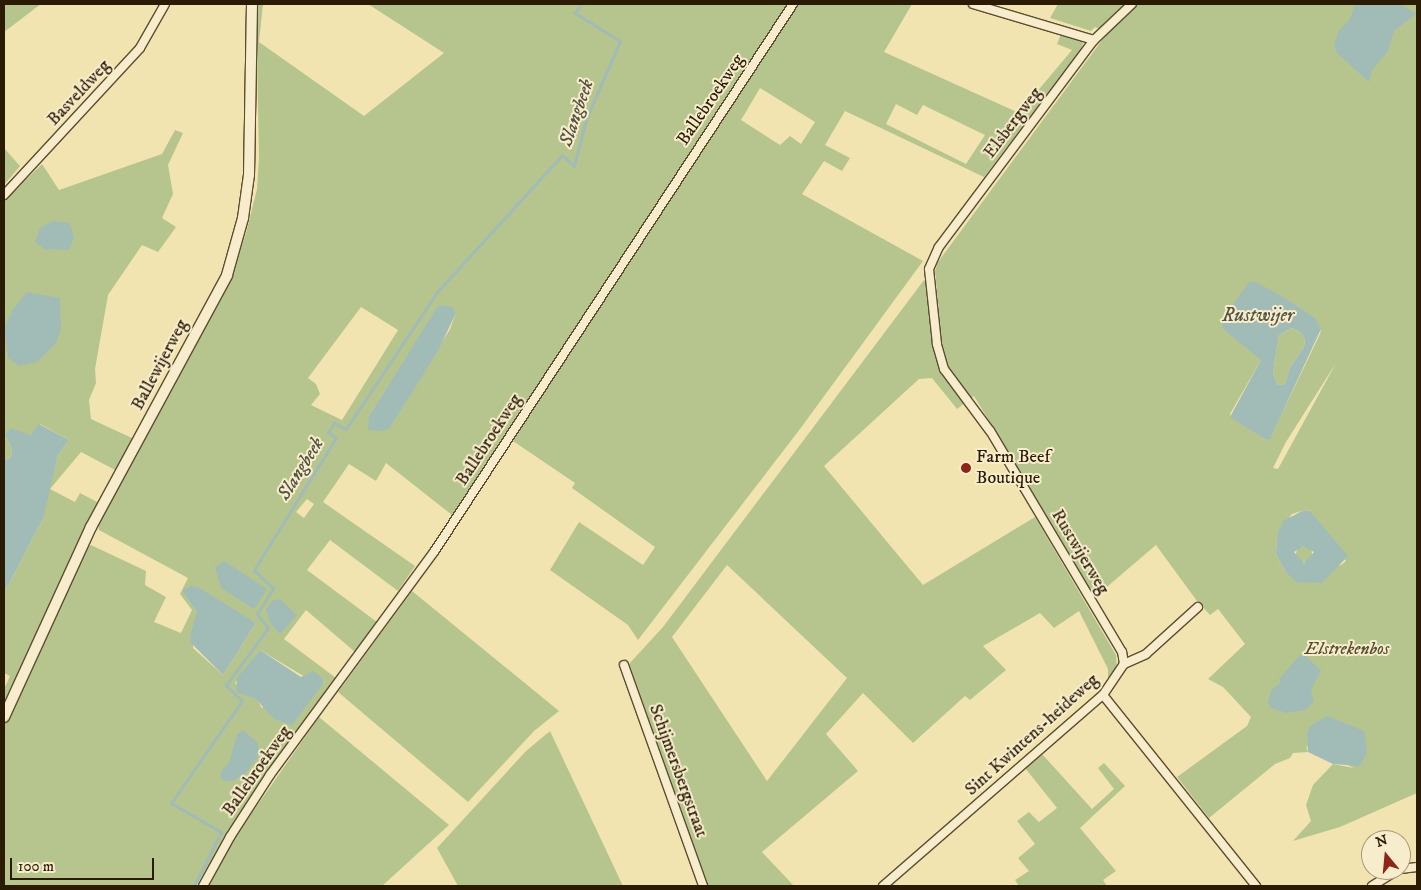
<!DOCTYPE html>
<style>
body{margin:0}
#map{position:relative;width:1421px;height:890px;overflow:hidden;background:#f2e4b0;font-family:"IM FELL DW Pica",serif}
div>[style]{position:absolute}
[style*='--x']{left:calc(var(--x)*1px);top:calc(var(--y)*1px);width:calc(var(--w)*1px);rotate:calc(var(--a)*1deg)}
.green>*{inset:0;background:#b6c58e}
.round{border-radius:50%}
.water>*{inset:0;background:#a1bbb7}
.stream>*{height:3px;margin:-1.5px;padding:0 1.5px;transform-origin:1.5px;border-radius:1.5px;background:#a1bbb7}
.roads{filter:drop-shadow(1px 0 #5d4d30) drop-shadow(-1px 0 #5d4d30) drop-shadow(0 1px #5d4d30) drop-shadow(0 -1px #5d4d30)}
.minor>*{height:8px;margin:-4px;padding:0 4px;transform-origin:4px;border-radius:4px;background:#f7edcc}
.tertiary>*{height:10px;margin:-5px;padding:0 5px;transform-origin:5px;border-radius:5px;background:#f7edcc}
.dots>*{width:14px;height:14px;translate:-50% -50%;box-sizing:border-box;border:2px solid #f7edcc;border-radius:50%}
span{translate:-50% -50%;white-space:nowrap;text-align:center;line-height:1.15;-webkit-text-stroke:4px #f7edcc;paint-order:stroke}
.street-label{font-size:18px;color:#2b1b05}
.poi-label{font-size:18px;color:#2b1b05}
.left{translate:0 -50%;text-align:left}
.park-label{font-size:18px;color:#554e2e;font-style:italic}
.water-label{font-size:19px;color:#545343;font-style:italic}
.frame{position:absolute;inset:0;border:5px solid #2b1b05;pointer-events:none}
.north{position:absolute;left:1361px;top:830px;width:50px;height:50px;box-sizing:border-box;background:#f7edcc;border:1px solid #a5997c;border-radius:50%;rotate:343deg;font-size:14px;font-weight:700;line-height:20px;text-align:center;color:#2b1b05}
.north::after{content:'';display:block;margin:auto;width:18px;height:22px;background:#8f2418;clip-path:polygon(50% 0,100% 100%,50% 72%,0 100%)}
.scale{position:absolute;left:10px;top:858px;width:144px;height:22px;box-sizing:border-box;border:2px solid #2b1b05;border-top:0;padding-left:6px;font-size:15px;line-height:18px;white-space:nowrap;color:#2b1b05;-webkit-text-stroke:4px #f7edcc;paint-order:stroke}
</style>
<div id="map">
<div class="green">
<div style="clip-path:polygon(4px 4px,41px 4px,4px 32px)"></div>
<div style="clip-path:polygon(evenodd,256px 4px,263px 4px,259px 42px,364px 116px,444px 53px,368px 4px,912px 4px,884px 52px,1019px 113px,1072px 50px,1057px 44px,1061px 34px,1078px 38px,1083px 43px,1081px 50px,984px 177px,845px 111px,825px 145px,850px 158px,842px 171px,824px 161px,802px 194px,923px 261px,800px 429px,638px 640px,628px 625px,550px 570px,579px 522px,643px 565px,655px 547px,572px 488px,575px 483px,513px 441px,677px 188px,671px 183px,452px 515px,386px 463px,376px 481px,349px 464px,323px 502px,415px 566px,398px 591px,330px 540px,307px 570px,377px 622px,355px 652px,306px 610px,284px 639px,336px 678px,243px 808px,196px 886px,4px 886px,4px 726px,88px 547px,91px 545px,146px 571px,145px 585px,166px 597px,154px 622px,181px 633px,192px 610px,180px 594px,188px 578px,99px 530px,98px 526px,226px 289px,246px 233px,257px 189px,259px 157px,256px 4px,760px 88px,815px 122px,801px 144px,790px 136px,780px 145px,741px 120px,760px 88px,256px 4px,896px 104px,917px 115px,923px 105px,985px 135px,966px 164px,886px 124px,896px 104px,256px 4px,442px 305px,455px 315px,450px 329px,390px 428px,369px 416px,437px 308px,442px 305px,256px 4px,361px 307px,398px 330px,342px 420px,311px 405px,320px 394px,316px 384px,308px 378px,361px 307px,256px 4px,307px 499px,314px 504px,304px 518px,296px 512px,307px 499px,256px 4px,183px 593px,256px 623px,223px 675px,193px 648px,197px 612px,183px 593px,256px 4px,260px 650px,305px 677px,262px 708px,257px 699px,242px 692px,235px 683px,260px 650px)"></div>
<div style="clip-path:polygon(evenodd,1058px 4px,1417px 4px,1417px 793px,1340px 827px,1293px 841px,1311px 821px,1306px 805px,1313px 785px,1333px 764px,1354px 768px,1306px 746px,1308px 752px,1293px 753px,1290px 758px,1275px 764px,1209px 818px,1177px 777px,1247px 726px,1251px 717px,1223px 687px,1208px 679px,1245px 644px,1218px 609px,1210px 615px,1197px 601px,1156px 545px,1095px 597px,974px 396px,957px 409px,932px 378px,919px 379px,824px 466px,923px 585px,1035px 517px,1116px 655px,1117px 670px,1108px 681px,1108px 669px,1079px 611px,1054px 628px,1040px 613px,983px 646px,1006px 670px,970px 700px,965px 696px,913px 743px,863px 693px,826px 734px,858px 771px,762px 852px,794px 886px,708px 886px,629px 664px,663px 627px,924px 280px,928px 284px,930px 308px,939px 314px,935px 271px,938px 262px,1108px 32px,1095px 27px,1091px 31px,1050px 18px,1058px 4px,1288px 300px,1321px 329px,1320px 334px,1270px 438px,1266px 440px,1231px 417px,1230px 414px,1261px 360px,1288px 300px,1058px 4px,1336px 363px,1278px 469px,1273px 468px,1286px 442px,1336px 363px,1058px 4px,1305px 510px,1310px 511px,1346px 561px,1341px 565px,1285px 571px,1276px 554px,1277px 535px,1292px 514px,1305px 510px,1058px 4px,727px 565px,847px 678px,767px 781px,672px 637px,727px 565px)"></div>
<div style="clip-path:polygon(175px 130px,183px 133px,168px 165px,173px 194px,162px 218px,176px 227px,158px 252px,142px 245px,108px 295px,95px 369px,96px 383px,89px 400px,91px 419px,134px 439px,117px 471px,81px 452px,50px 489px,75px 502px,80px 493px,99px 503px,4px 702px,4px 689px,10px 676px,4px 673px,4px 593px,43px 519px,43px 512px,58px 455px,69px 440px,40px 424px,30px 435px,5px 435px,12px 449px,11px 457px,4px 461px,4px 201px,42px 164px,59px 190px,162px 154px)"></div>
<div style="clip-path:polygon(4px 148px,20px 166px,4px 185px)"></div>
<div style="clip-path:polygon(1292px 328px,1301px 333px,1305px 339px,1304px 347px,1290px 367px,1285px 384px,1278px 385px,1273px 373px,1279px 335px)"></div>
<div class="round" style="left:1296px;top:546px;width:16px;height:16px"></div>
<div style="clip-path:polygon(412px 591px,559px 711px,534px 731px,468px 802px,338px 692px)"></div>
<div style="clip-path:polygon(319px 717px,449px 825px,382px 886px,208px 886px,233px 840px)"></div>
<div style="clip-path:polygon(550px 731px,623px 886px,458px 886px,437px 848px,526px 751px)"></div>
<div style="clip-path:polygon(1042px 754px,1092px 809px,1114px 789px,1098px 768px,1104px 763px,1125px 786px,1080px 828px,1116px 871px,1103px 880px,1107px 886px,1019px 886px,1015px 880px,1029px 871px,1018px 858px,1035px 844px,1017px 821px,1029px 812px,1039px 822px,1057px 808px,1025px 768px)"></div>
</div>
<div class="water">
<div style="clip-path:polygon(1355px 4px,1401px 4px,1416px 14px,1394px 31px,1388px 51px,1372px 70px,1369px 82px,1337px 53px,1334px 45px,1338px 32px,1350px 19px)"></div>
<div style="clip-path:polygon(53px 221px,70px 223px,74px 238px,69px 250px,44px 249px,35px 242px,40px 228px)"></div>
<div style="clip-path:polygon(evenodd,1249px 282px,1256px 282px,1288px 300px,1315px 318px,1321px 329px,1270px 439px,1266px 440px,1230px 417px,1261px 360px,1222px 328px,1224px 317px,1249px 282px,1292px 328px,1301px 333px,1305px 339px,1304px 347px,1290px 367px,1285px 384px,1278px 385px,1273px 373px,1279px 335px,1292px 328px)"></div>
<div style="clip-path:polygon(27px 292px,60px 298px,61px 330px,56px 343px,37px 362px,19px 366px,8px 358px,4px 329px,13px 309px)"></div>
<div style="clip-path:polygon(442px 305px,453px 307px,455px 315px,439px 349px,390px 428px,383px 431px,368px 430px,369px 416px,437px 307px)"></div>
<div style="clip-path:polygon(39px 424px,69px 440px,58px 455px,43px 519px,4px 593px,4px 461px,11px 457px,12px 449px,5px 435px,11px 428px,30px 435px)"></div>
<div style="clip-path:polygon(evenodd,1304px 510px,1310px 511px,1348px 556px,1322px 583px,1296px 582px,1285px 571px,1276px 554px,1277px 535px,1283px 521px,1304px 510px,1303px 546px,1314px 552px,1304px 563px,1294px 552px,1303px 546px)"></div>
<div style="clip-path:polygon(224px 561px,267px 589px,254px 609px,221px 588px,215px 567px)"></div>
<div style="clip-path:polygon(191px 586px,198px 587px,256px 623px,223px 675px,191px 643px,190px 636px,197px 612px,183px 593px,184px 589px)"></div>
<div style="clip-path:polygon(280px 599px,297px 615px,280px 634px,270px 623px,266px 609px,272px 601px)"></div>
<div style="clip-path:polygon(260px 650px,301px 677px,314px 671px,322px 678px,323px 684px,292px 725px,274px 719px,256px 699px,238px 693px,236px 688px,237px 678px)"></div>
<div style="clip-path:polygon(1305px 655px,1321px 671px,1311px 690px,1314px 702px,1305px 710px,1287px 713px,1271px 708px,1268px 703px,1271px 690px,1281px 682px,1279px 679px,1299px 656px)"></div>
<div style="clip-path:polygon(1327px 716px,1364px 731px,1367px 753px,1360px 766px,1333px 764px,1308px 752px,1307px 733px,1310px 726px)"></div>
<div style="clip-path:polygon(243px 730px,258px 743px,258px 757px,245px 774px,233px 781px,223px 781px,220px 776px,222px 770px,229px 763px,237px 734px)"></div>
</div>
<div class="stream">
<div style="--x:194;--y:886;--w:60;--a:-63.4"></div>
<div style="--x:221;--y:832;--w:58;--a:-149.9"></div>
<div style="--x:171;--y:803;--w:124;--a:-55.2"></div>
<div style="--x:242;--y:701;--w:23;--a:-135"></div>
<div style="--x:226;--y:685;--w:71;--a:-53.6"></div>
<div style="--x:268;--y:628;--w:18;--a:-128"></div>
<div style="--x:257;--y:614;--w:31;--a:-58"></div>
<div style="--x:273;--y:588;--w:26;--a:-137"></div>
<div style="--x:254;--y:570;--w:155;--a:-58.2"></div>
<div style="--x:336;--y:438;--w:10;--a:-143"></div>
<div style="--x:328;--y:432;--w:11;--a:-56"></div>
<div style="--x:334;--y:423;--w:13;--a:27"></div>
<div style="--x:346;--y:429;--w:164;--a:-56.4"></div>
<div style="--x:437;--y:292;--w:185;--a:-47.6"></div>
<div style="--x:562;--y:155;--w:16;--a:43"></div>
<div style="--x:574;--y:166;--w:49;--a:-75.7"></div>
<div style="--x:586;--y:119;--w:85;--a:-66.4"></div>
<div style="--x:620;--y:41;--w:53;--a:-148.1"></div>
<div style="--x:575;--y:13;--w:11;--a:-56"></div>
</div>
<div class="roads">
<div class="minor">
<div style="--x:973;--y:4;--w:126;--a:16.6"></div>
<div style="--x:4;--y:195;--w:200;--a:-47.2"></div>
<div style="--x:140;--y:48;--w:51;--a:-60.4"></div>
<div style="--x:1124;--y:664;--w:12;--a:-99"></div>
<div style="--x:1122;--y:652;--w:257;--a:-120.8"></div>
<div style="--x:990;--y:431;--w:77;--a:-126.6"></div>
<div style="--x:944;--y:369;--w:26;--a:-106"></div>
<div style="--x:937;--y:344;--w:75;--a:-96.1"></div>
<div style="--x:929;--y:269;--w:24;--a:-66"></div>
<div style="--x:939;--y:247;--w:259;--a:-53.2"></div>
<div style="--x:1094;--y:40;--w:52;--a:-43.5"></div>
<div style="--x:624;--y:665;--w:235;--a:70.3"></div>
<div style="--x:1103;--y:695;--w:245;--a:51.3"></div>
<div style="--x:1401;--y:869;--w:16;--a:-7"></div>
<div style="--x:203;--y:886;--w:56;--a:-61.1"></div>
<div style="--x:230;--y:837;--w:74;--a:-57.2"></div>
<div style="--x:270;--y:775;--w:277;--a:-53.7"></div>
<div style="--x:434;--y:552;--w:655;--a:-56.77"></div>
<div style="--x:883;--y:886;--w:291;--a:-41"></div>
<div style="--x:1103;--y:695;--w:37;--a:-56"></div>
<div style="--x:1124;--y:664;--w:24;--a:-24"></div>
<div style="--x:1146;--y:654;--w:70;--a:-42.1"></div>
<div style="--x:1372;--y:886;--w:31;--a:-32"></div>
</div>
<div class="tertiary">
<div style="--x:4;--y:717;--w:209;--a:-65.4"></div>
<div style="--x:91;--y:527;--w:286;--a:-61.6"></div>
<div style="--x:227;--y:275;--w:59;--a:-74.3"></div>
<div style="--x:243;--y:218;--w:43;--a:-82.1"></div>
<div style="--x:249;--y:175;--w:171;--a:-89"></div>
</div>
</div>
<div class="dots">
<div style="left:966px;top:468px;background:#8f2418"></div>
</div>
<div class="street-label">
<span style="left:79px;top:93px;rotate:-47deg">Basveldweg</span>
<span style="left:711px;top:100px;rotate:-56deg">Ballebroekweg</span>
<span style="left:1013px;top:123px;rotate:-53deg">Elsbergweg</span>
<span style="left:160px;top:365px;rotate:-62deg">Ballewijerweg</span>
<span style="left:489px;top:440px;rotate:-57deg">Ballebroekweg</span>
<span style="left:1080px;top:552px;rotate:59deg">Rustwijerweg</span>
<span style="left:1032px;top:735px;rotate:-42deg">Sint Kwintens-heideweg</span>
<span style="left:257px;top:771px;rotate:-55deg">Ballebroekweg</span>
<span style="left:678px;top:771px;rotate:70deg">Schijmersbergstraat</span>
</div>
<div class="poi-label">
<span class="left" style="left:976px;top:468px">Farm Beef<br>Boutique</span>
</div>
<div class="park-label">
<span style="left:1347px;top:649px">Elstrekenbos</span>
</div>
<div class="water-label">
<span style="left:577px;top:113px;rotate:-71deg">Slangbeek</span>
<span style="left:1258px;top:316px">Rustwijer</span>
<span style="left:301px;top:469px;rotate:-58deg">Slangbeek</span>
</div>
<div class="frame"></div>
<div class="north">N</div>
<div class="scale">100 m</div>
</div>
